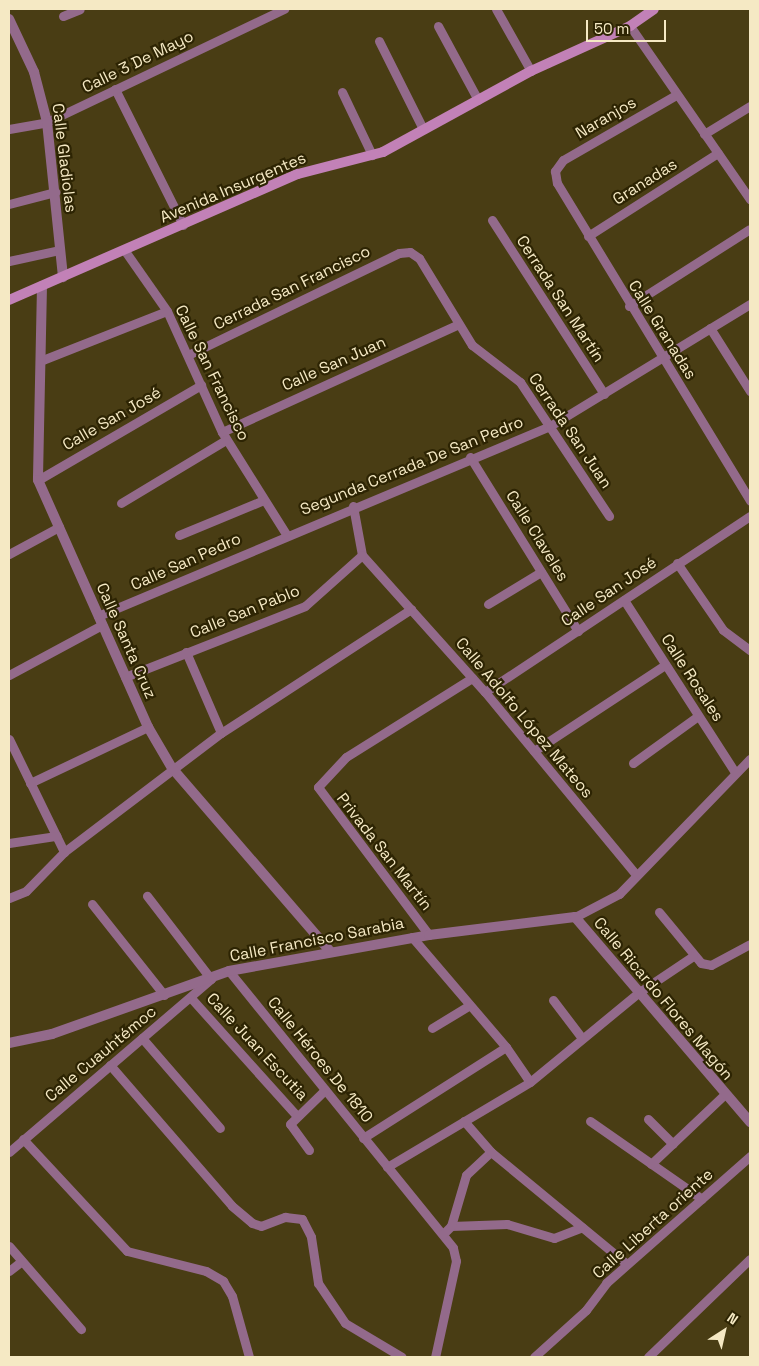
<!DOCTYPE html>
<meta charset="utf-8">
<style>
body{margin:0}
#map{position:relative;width:759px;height:1366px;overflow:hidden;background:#493d14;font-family:"Space Grotesk",sans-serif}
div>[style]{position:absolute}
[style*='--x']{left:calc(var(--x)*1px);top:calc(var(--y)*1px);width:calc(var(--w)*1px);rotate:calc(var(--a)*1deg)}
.minor>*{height:9px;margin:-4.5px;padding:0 4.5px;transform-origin:4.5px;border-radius:4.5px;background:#936a8b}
.tertiary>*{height:10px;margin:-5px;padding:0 5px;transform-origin:5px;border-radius:5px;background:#936a8b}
.secondary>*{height:10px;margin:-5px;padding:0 5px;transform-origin:5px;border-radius:5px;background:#c281b7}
span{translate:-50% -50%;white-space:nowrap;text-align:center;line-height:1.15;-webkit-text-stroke:4.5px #2d2403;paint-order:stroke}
.street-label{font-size:16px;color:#f5e9c4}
.frame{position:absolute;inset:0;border:10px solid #f5e9c4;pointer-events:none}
.north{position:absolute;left:699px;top:1306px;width:50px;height:50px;-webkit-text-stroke:4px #2d2403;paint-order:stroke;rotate:35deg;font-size:14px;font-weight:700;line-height:20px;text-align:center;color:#f5e9c4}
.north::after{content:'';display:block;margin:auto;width:18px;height:22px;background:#f5e9c4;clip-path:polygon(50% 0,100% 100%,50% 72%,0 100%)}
.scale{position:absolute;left:586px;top:20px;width:80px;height:22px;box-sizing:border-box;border:2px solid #f5e9c4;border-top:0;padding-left:6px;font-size:15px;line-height:18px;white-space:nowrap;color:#f5e9c4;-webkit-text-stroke:4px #2d2403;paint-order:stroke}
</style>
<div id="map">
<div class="minor">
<div style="--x:496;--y:9;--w:71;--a:60.6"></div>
<div style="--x:63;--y:16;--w:18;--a:-22"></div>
<div style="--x:438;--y:26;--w:84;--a:61.6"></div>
<div style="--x:630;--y:26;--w:211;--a:55.3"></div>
<div style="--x:379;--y:41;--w:98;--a:63.4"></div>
<div style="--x:115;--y:89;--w:152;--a:63.4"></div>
<div style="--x:342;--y:92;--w:70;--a:64.5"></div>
<div style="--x:676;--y:95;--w:130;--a:150.1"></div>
<div style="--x:563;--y:160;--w:14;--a:126"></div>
<div style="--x:555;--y:171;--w:12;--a:81"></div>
<div style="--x:557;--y:183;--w:372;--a:58.7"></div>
<div style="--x:9;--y:129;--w:39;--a:-10"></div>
<div style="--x:47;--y:122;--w:263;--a:-25.5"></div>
<div style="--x:704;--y:134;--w:54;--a:-31.3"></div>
<div style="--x:9;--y:204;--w:48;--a:-14.6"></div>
<div style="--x:492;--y:220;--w:207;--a:57.2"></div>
<div style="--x:588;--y:236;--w:154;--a:-32.6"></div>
<div style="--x:125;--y:251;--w:73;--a:55"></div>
<div style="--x:167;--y:311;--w:133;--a:65.6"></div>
<div style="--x:222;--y:432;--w:120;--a:57.9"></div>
<div style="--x:9;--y:261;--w:51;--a:-12.4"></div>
<div style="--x:629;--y:306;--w:143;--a:-32.5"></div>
<div style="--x:710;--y:328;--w:75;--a:57.6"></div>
<div style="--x:188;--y:355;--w:234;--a:-25.8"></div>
<div style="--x:399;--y:253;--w:11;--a:-5"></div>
<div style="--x:410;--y:252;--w:11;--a:34"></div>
<div style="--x:419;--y:258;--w:102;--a:58.7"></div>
<div style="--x:472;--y:345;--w:61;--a:37.6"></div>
<div style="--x:520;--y:382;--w:161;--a:56.4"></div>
<div style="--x:40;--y:361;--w:136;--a:-21.5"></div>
<div style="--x:222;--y:432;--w:260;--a:-24.5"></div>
<div style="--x:470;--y:457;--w:205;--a:58.2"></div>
<div style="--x:38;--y:480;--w:189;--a:-30.2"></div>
<div style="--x:121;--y:503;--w:122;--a:-31"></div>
<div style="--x:353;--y:506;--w:50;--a:79.6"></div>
<div style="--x:179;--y:535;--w:92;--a:-22.4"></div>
<div style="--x:9;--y:554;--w:57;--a:-28.4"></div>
<div style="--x:362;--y:555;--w:184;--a:48.1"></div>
<div style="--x:485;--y:692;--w:235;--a:50.4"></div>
<div style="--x:677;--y:563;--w:81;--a:55.5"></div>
<div style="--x:723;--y:630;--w:34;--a:37"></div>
<div style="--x:624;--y:600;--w:205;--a:57.2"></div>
<div style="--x:488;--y:604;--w:62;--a:-31.1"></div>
<div style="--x:98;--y:616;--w:490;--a:-22.8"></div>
<div style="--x:550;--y:426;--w:234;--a:-31.4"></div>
<div style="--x:186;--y:652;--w:88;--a:66.6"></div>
<div style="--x:9;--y:675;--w:106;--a:-28.3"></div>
<div style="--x:125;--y:677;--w:193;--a:-21.5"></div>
<div style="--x:305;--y:606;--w:76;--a:-41.8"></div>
<div style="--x:485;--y:692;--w:318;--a:-33.6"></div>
<div style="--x:9;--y:739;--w:126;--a:64"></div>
<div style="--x:534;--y:751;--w:157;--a:-33.3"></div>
<div style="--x:633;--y:763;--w:80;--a:-35.9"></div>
<div style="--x:30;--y:783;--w:131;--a:-25.4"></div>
<div style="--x:9;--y:843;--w:48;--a:-8.5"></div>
<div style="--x:9;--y:898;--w:18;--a:-22"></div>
<div style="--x:26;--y:891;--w:54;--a:-45.7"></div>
<div style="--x:64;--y:852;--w:197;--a:-37.2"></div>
<div style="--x:221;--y:733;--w:227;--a:-33.1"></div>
<div style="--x:92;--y:904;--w:116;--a:51.6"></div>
<div style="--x:659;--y:912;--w:66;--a:50.5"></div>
<div style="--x:701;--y:963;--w:10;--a:11"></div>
<div style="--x:711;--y:965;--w:44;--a:-28.3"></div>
<div style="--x:575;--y:917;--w:50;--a:-27.6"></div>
<div style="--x:619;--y:894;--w:188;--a:-45.9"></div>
<div style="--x:429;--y:935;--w:185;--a:-126.9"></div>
<div style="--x:318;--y:787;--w:41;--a:-47"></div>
<div style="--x:346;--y:757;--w:149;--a:-32.1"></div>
<div style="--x:412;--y:937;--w:145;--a:49.5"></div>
<div style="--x:506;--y:1047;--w:42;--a:55.6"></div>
<div style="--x:229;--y:971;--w:356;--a:51"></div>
<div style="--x:453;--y:1248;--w:13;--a:77"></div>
<div style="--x:456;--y:1261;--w:98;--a:102.3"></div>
<div style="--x:191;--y:998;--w:157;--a:48.1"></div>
<div style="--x:553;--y:1000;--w:48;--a:52.7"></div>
<div style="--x:432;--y:1028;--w:44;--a:-31.2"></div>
<div style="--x:142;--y:1038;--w:119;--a:49.1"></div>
<div style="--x:110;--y:1065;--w:186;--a:49.1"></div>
<div style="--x:232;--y:1206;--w:26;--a:40"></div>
<div style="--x:252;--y:1223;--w:9;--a:18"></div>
<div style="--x:261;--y:1226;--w:26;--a:-21"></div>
<div style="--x:285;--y:1217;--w:17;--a:7"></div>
<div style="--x:302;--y:1219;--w:20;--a:63"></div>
<div style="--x:311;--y:1237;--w:47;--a:81.3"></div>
<div style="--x:318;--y:1283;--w:48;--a:56"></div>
<div style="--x:345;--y:1323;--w:66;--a:30.8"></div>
<div style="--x:648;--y:1119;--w:35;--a:45"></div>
<div style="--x:464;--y:1121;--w:41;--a:48.9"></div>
<div style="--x:590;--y:1121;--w:136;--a:34.9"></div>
<div style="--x:363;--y:1138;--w:169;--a:-32.5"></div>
<div style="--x:23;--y:1139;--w:153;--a:47.1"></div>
<div style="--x:127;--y:1251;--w:81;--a:14.2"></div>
<div style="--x:206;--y:1271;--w:20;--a:30"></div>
<div style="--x:223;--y:1281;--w:17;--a:59"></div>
<div style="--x:232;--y:1296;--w:63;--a:74.4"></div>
<div style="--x:309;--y:1150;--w:32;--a:-126"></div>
<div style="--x:290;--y:1124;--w:49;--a:-44.2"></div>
<div style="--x:9;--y:1152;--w:266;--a:-40.6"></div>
<div style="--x:211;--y:979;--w:105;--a:-127.6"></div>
<div style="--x:651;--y:1164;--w:100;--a:-43.4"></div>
<div style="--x:387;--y:1167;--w:166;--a:-30.7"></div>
<div style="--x:530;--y:1082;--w:140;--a:-39.5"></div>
<div style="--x:638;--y:993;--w:66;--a:-33.9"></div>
<div style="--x:451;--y:1226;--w:56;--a:-2"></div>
<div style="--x:507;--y:1224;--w:49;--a:16.6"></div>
<div style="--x:554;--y:1238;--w:30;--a:-21"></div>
<div style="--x:443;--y:1234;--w:11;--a:-45"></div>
<div style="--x:451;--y:1226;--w:53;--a:-73.6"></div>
<div style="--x:466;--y:1175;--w:34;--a:-43"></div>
<div style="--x:491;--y:1152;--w:176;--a:39.5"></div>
<div style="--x:9;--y:1246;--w:110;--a:49.1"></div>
<div style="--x:9;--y:1271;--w:16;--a:-38"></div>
<div style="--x:534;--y:1357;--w:70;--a:-42.1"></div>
<div style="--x:586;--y:1310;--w:34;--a:-53"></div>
<div style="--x:606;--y:1283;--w:192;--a:-41.4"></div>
<div style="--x:648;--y:1357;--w:141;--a:-43.9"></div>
</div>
<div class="tertiary">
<div style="--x:9;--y:19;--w:59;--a:64.7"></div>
<div style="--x:34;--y:72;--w:52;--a:75.4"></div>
<div style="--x:47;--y:122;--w:156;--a:84.1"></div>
<div style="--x:42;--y:286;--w:194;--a:91.2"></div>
<div style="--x:38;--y:480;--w:270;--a:66"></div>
<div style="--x:148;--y:727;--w:48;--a:59.7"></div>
<div style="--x:172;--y:768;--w:242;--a:49.2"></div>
<div style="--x:9;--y:1043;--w:44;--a:-11.8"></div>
<div style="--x:52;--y:1034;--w:188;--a:-19.6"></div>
<div style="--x:229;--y:971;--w:203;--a:-10.2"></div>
<div style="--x:429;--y:935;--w:147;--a:-7"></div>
<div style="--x:575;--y:917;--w:270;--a:49.5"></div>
</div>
<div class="secondary">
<div style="--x:9;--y:300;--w:315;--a:-23.6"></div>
<div style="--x:298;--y:174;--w:88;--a:-14.5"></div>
<div style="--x:383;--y:152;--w:169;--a:-28.7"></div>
<div style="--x:531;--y:71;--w:109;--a:-24.4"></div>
<div style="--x:630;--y:26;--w:29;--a:-35"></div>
</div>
<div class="street-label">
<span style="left:138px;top:62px;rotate:-26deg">Calle 3 De Mayo</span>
<span style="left:606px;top:118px;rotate:-30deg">Naranjos</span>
<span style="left:64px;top:158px;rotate:83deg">Calle Gladiolas</span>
<span style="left:645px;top:182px;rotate:-32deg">Granadas</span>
<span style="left:233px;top:188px;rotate:-23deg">Avenida Insurgentes</span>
<span style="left:292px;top:288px;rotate:-26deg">Cerrada San Francisco</span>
<span style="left:560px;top:299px;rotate:57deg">Cerrada San Martín</span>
<span style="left:662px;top:330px;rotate:58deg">Calle Granadas</span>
<span style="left:334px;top:364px;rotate:-24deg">Calle San Juan</span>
<span style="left:212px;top:373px;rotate:64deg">Calle San Francisco</span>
<span style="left:112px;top:419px;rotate:-30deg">Calle San José</span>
<span style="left:570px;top:431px;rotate:56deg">Cerrada San Juan</span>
<span style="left:412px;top:466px;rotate:-22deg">Segunda Cerrada De San Pedro</span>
<span style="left:537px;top:536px;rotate:58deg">Calle Claveles</span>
<span style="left:186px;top:562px;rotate:-24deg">Calle San Pedro</span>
<span style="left:609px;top:592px;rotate:-34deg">Calle San José</span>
<span style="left:245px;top:612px;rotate:-22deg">Calle San Pablo</span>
<span style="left:126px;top:641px;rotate:66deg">Calle Santa Cruz</span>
<span style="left:692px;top:678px;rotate:57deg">Calle Rosales</span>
<span style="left:524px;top:718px;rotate:50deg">Calle Adolfo López Mateos</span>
<span style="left:384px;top:852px;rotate:52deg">Privada San Martín</span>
<span style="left:317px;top:940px;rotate:-11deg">Calle Francisco Sarabia</span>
<span style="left:663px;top:999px;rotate:50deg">Calle Ricardo Flores Magón</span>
<span style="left:257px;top:1047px;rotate:47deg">Calle Juan Escutia</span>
<span style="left:101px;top:1054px;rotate:-40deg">Calle Cuauhtémoc</span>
<span style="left:320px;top:1060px;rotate:51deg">Calle Héroes De 1810</span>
<span style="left:653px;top:1224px;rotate:-42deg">Calle Liberta oriente</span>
</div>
<div class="frame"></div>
<div class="north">N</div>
<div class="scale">50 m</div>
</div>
